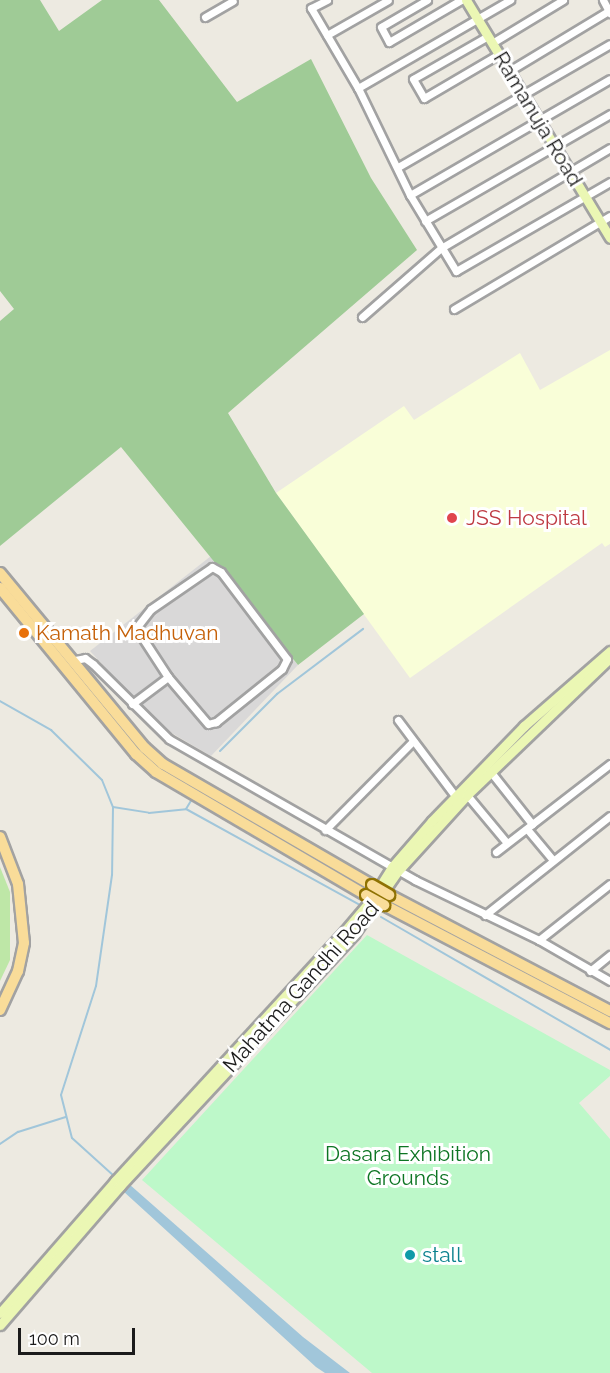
<!DOCTYPE html>
<style>
body{margin:0}
#map{position:relative;width:610px;height:1373px;overflow:hidden;background:#edeae1;font-family:Raleway,sans-serif}
div>[style]{position:absolute}
[style*='--x']{left:calc(var(--x)*1px);top:calc(var(--y)*1px);width:calc(var(--w)*1px);rotate:calc(var(--a)*1deg)}
.residential>*{inset:0;background:#d9d8d8}
.education>*{inset:0;background:#f9fed8}
.grass>*{inset:0;background:#bee7a7}
.forest>*{inset:0;background:#9fcb96}
.park>*{inset:0;background:#bdf8c9}
.water>*{inset:0;background:#a1c6da}
.stream>*{height:2px;margin:-1px;padding:0 1px;transform-origin:1px;border-radius:1px;background:#a1c6da}
.roads{filter:drop-shadow(2px 0 #a2a2a2) drop-shadow(-2px 0 #a2a2a2) drop-shadow(0 2px #a2a2a2) drop-shadow(0 -2px #a2a2a2)}
.street>*{height:7px;margin:-3.5px;padding:0 3.5px;transform-origin:3.5px;border-radius:3.5px;background:#fff}
.secondary>*{height:9px;margin:-4.5px;padding:0 4.5px;transform-origin:4.5px;border-radius:4.5px;background:#ebf7b4}
.primary>*{height:10px;margin:-5px;padding:0 5px;transform-origin:5px;border-radius:5px;background:#f9dc99}
.bridges{filter:drop-shadow(2px 0 #8f7203) drop-shadow(-2px 0 #8f7203) drop-shadow(0 2px #8f7203) drop-shadow(0 -2px #8f7203)}
.primary-bridge>*{height:10px;margin:-5px;padding:0 5px;transform-origin:5px;border-radius:5px;background:#f9dc99}
.dots>*{width:16px;height:16px;translate:-50% -50%;box-sizing:border-box;border:3px solid #fff;border-radius:50%}
span{translate:-50% -50%;white-space:nowrap;text-align:center;line-height:1.15;-webkit-text-stroke:6px #fff;paint-order:stroke}
.street-label{font-size:21px;color:#1b1b1b}
.health-label{font-size:21px;color:#be3a42}
.left{translate:0 -50%;text-align:left}
.food-label{font-size:21px;color:#c56008}
.park-label{font-size:21px;color:#0d7523}
.culture-label{font-size:21px;color:#0d838f}
.scale{position:absolute;left:18px;top:1328px;width:117px;height:27px;box-sizing:border-box;border:3px solid #1b1b1b;border-top:0;padding-left:8px;font-size:18px;line-height:21px;white-space:nowrap;color:#1b1b1b;-webkit-text-stroke:4px #fff;paint-order:stroke}
</style>
<div id="map">
<div class="residential">
<div style="clip-path:polygon(211px 556px,298px 665px,211px 756px,158px 725px,90px 651px)"></div>
</div>
<div class="education">
<div style="clip-path:polygon(610px 350px,610px 544px,605px 547px,602px 543px,410px 678px,276px 493px,404px 406px,414px 420px,520px 353px,540px 390px)"></div>
</div>
<div class="grass">
<div style="clip-path:polygon(0 867px,10px 892px,10px 960px,0 981px)"></div>
</div>
<div class="forest">
<div style="clip-path:polygon(0 0,40px 0,59px 31px,102px 0,159px 0,237px 102px,311px 59px,371px 178px,417px 250px,228px 413px,276px 493px,364px 614px,298px 665px,121px 447px,0 546px,0 321px,14px 309px,0 291px)"></div>
</div>
<div class="park">
<div style="clip-path:polygon(367px 935px,610px 1070px,610px 1076px,579px 1103px,610px 1139px,610px 1373px,372px 1373px,142px 1180px)"></div>
</div>
<div class="water">
<div style="clip-path:polygon(129px 1184px,303px 1337px,350px 1373px,325px 1373px,316px 1367px,123px 1191px)"></div>
</div>
<div class="stream">
<div style="--x:0;--y:701;--w:59;--a:29.6"></div>
<div style="--x:51;--y:730;--w:71;--a:44.4"></div>
<div style="--x:102;--y:780;--w:29;--a:68"></div>
<div style="--x:113;--y:807;--w:68;--a:90.8"></div>
<div style="--x:112;--y:875;--w:112;--a:98.2"></div>
<div style="--x:96;--y:986;--w:114;--a:107.8"></div>
<div style="--x:61;--y:1095;--w:44;--a:75.7"></div>
<div style="--x:72;--y:1138;--w:57;--a:42.1"></div>
<div style="--x:220;--y:751;--w:81;--a:-45"></div>
<div style="--x:277;--y:694;--w:108;--a:-37.1"></div>
<div style="--x:113;--y:807;--w:36;--a:9"></div>
<div style="--x:149;--y:813;--w:37;--a:-6"></div>
<div style="--x:186;--y:809;--w:199;--a:28.9"></div>
<div style="--x:186;--y:809;--w:12;--a:-59"></div>
<div style="--x:381;--y:917;--w:265;--a:30.1"></div>
<div style="--x:0;--y:1144;--w:22;--a:-34"></div>
<div style="--x:18;--y:1132;--w:50;--a:-17.4"></div>
</div>
<div class="roads">
<div class="street">
<div style="--x:327;--y:0;--w:18;--a:153"></div>
<div style="--x:311;--y:8;--w:93;--a:59.6"></div>
<div style="--x:358;--y:88;--w:119;--a:64.1"></div>
<div style="--x:410;--y:195;--w:89;--a:58.8"></div>
<div style="--x:456;--y:271;--w:178;--a:-30"></div>
<div style="--x:427;--y:0;--w:53;--a:149.6"></div>
<div style="--x:381;--y:27;--w:17;--a:62"></div>
<div style="--x:389;--y:42;--w:83;--a:-30.3"></div>
<div style="--x:603;--y:0;--w:15;--a:62"></div>
<div style="--x:205;--y:17;--w:32;--a:-30"></div>
<div style="--x:327;--y:35;--w:70;--a:-29.8"></div>
<div style="--x:488;--y:36;--w:86;--a:150.2"></div>
<div style="--x:413;--y:79;--w:22;--a:60"></div>
<div style="--x:424;--y:98;--w:87;--a:-30.4"></div>
<div style="--x:492;--y:43;--w:83;--a:-31.2"></div>
<div style="--x:509;--y:71;--w:118;--a:-31.1"></div>
<div style="--x:358;--y:88;--w:176;--a:-30.1"></div>
<div style="--x:398;--y:167;--w:245;--a:-30.1"></div>
<div style="--x:410;--y:195;--w:231;--a:-30.1"></div>
<div style="--x:425;--y:221;--w:214;--a:-30"></div>
<div style="--x:454;--y:309;--w:182;--a:-30.8"></div>
<div style="--x:362;--y:317;--w:105;--a:-41.1"></div>
<div style="--x:441;--y:248;--w:196;--a:-30.6"></div>
<div style="--x:212;--y:567;--w:10;--a:29"></div>
<div style="--x:221;--y:572;--w:109;--a:52.8"></div>
<div style="--x:287;--y:659;--w:11;--a:117"></div>
<div style="--x:282;--y:669;--w:85;--a:141.2"></div>
<div style="--x:216;--y:722;--w:8;--a:166"></div>
<div style="--x:208;--y:724;--w:62;--a:-130.4"></div>
<div style="--x:168;--y:677;--w:59;--a:-123.1"></div>
<div style="--x:136;--y:628;--w:24;--a:-52"></div>
<div style="--x:151;--y:609;--w:74;--a:-34.5"></div>
<div style="--x:75;--y:660;--w:10;--a:-11"></div>
<div style="--x:85;--y:658;--w:10;--a:37"></div>
<div style="--x:93;--y:664;--w:107;--a:44.6"></div>
<div style="--x:169;--y:739;--w:284;--a:29.8"></div>
<div style="--x:415;--y:880;--w:138;--a:25.8"></div>
<div style="--x:539;--y:940;--w:82;--a:30"></div>
<div style="--x:132;--y:704;--w:45;--a:-36.9"></div>
<div style="--x:398;--y:720;--w:95;--a:53.1"></div>
<div style="--x:490;--y:771;--w:68;--a:51.6"></div>
<div style="--x:467;--y:795;--w:62;--a:50.2"></div>
<div style="--x:527;--y:829;--w:39;--a:50"></div>
<div style="--x:325;--y:830;--w:125;--a:-45.3"></div>
<div style="--x:496;--y:852;--w:144;--a:-37.7"></div>
<div style="--x:485;--y:915;--w:159;--a:-38.4"></div>
<div style="--x:539;--y:940;--w:90;--a:-38.3"></div>
<div style="--x:590;--y:971;--w:26;--a:-39"></div>
</div>
<div class="secondary">
<div style="--x:466;--y:0;--w:278;--a:58.8"></div>
<div style="--x:0;--y:1313;--w:175;--a:-48.9"></div>
<div style="--x:115;--y:1181;--w:338;--a:-47.4"></div>
<div style="--x:344;--y:932;--w:43;--a:-49.7"></div>
<div style="--x:372;--y:899;--w:38;--a:-58"></div>
<div style="--x:392;--y:867;--w:61;--a:-49"></div>
<div style="--x:432;--y:821;--w:132;--a:-45.9"></div>
<div style="--x:524;--y:726;--w:114;--a:-41.1"></div>
<div style="--x:0;--y:1325;--w:184;--a:-49.2"></div>
<div style="--x:120;--y:1186;--w:344;--a:-47.1"></div>
<div style="--x:354;--y:934;--w:75;--a:-55.3"></div>
<div style="--x:397;--y:872;--w:104;--a:-47.7"></div>
<div style="--x:467;--y:795;--w:198;--a:-43.8"></div>
</div>
<div class="primary">
<div style="--x:0;--y:573;--w:227;--a:50.4"></div>
<div style="--x:145;--y:748;--w:24;--a:42"></div>
<div style="--x:163;--y:764;--w:241;--a:30.1"></div>
<div style="--x:0;--y:588;--w:215;--a:50.7"></div>
<div style="--x:136;--y:754;--w:27;--a:42"></div>
<div style="--x:156;--y:772;--w:243;--a:30.4"></div>
<div style="--x:0;--y:837;--w:50;--a:69"></div>
<div style="--x:18;--y:884;--w:59;--a:84.2"></div>
<div style="--x:24;--y:943;--w:29;--a:102"></div>
<div style="--x:18;--y:971;--w:43;--a:114.8"></div>
<div style="--x:389;--y:895;--w:250;--a:27.7"></div>
<div style="--x:384;--y:905;--w:255;--a:27.6"></div>
</div>
</div>
<div class="bridges">
<div class="primary-bridge">
<div style="--x:372;--y:885;--w:20;--a:30"></div>
<div style="--x:366;--y:895;--w:21;--a:29"></div>
</div>
</div>
<div class="dots">
<div style="left:452px;top:518px;background:#e0444e"></div>
<div style="left:24px;top:633px;background:#e8710a"></div>
<div style="left:410px;top:1255px;background:#0f9aa8"></div>
</div>
<div class="street-label">
<span style="left:538px;top:119px;rotate:59deg">Ramanuja Road</span>
<span style="left:301px;top:987px;rotate:-48deg">Mahatma Gandhi Road</span>
</div>
<div class="health-label">
<span class="left" style="left:466px;top:518px">JSS Hospital</span>
</div>
<div class="food-label">
<span class="left" style="left:36px;top:633px">Kamath Madhuvan</span>
</div>
<div class="park-label">
<span style="left:408px;top:1166px">Dasara Exhibition<br>Grounds</span>
</div>
<div class="culture-label">
<span class="left" style="left:422px;top:1255px">stall</span>
</div>
<div class="scale">100 m</div>
</div>
